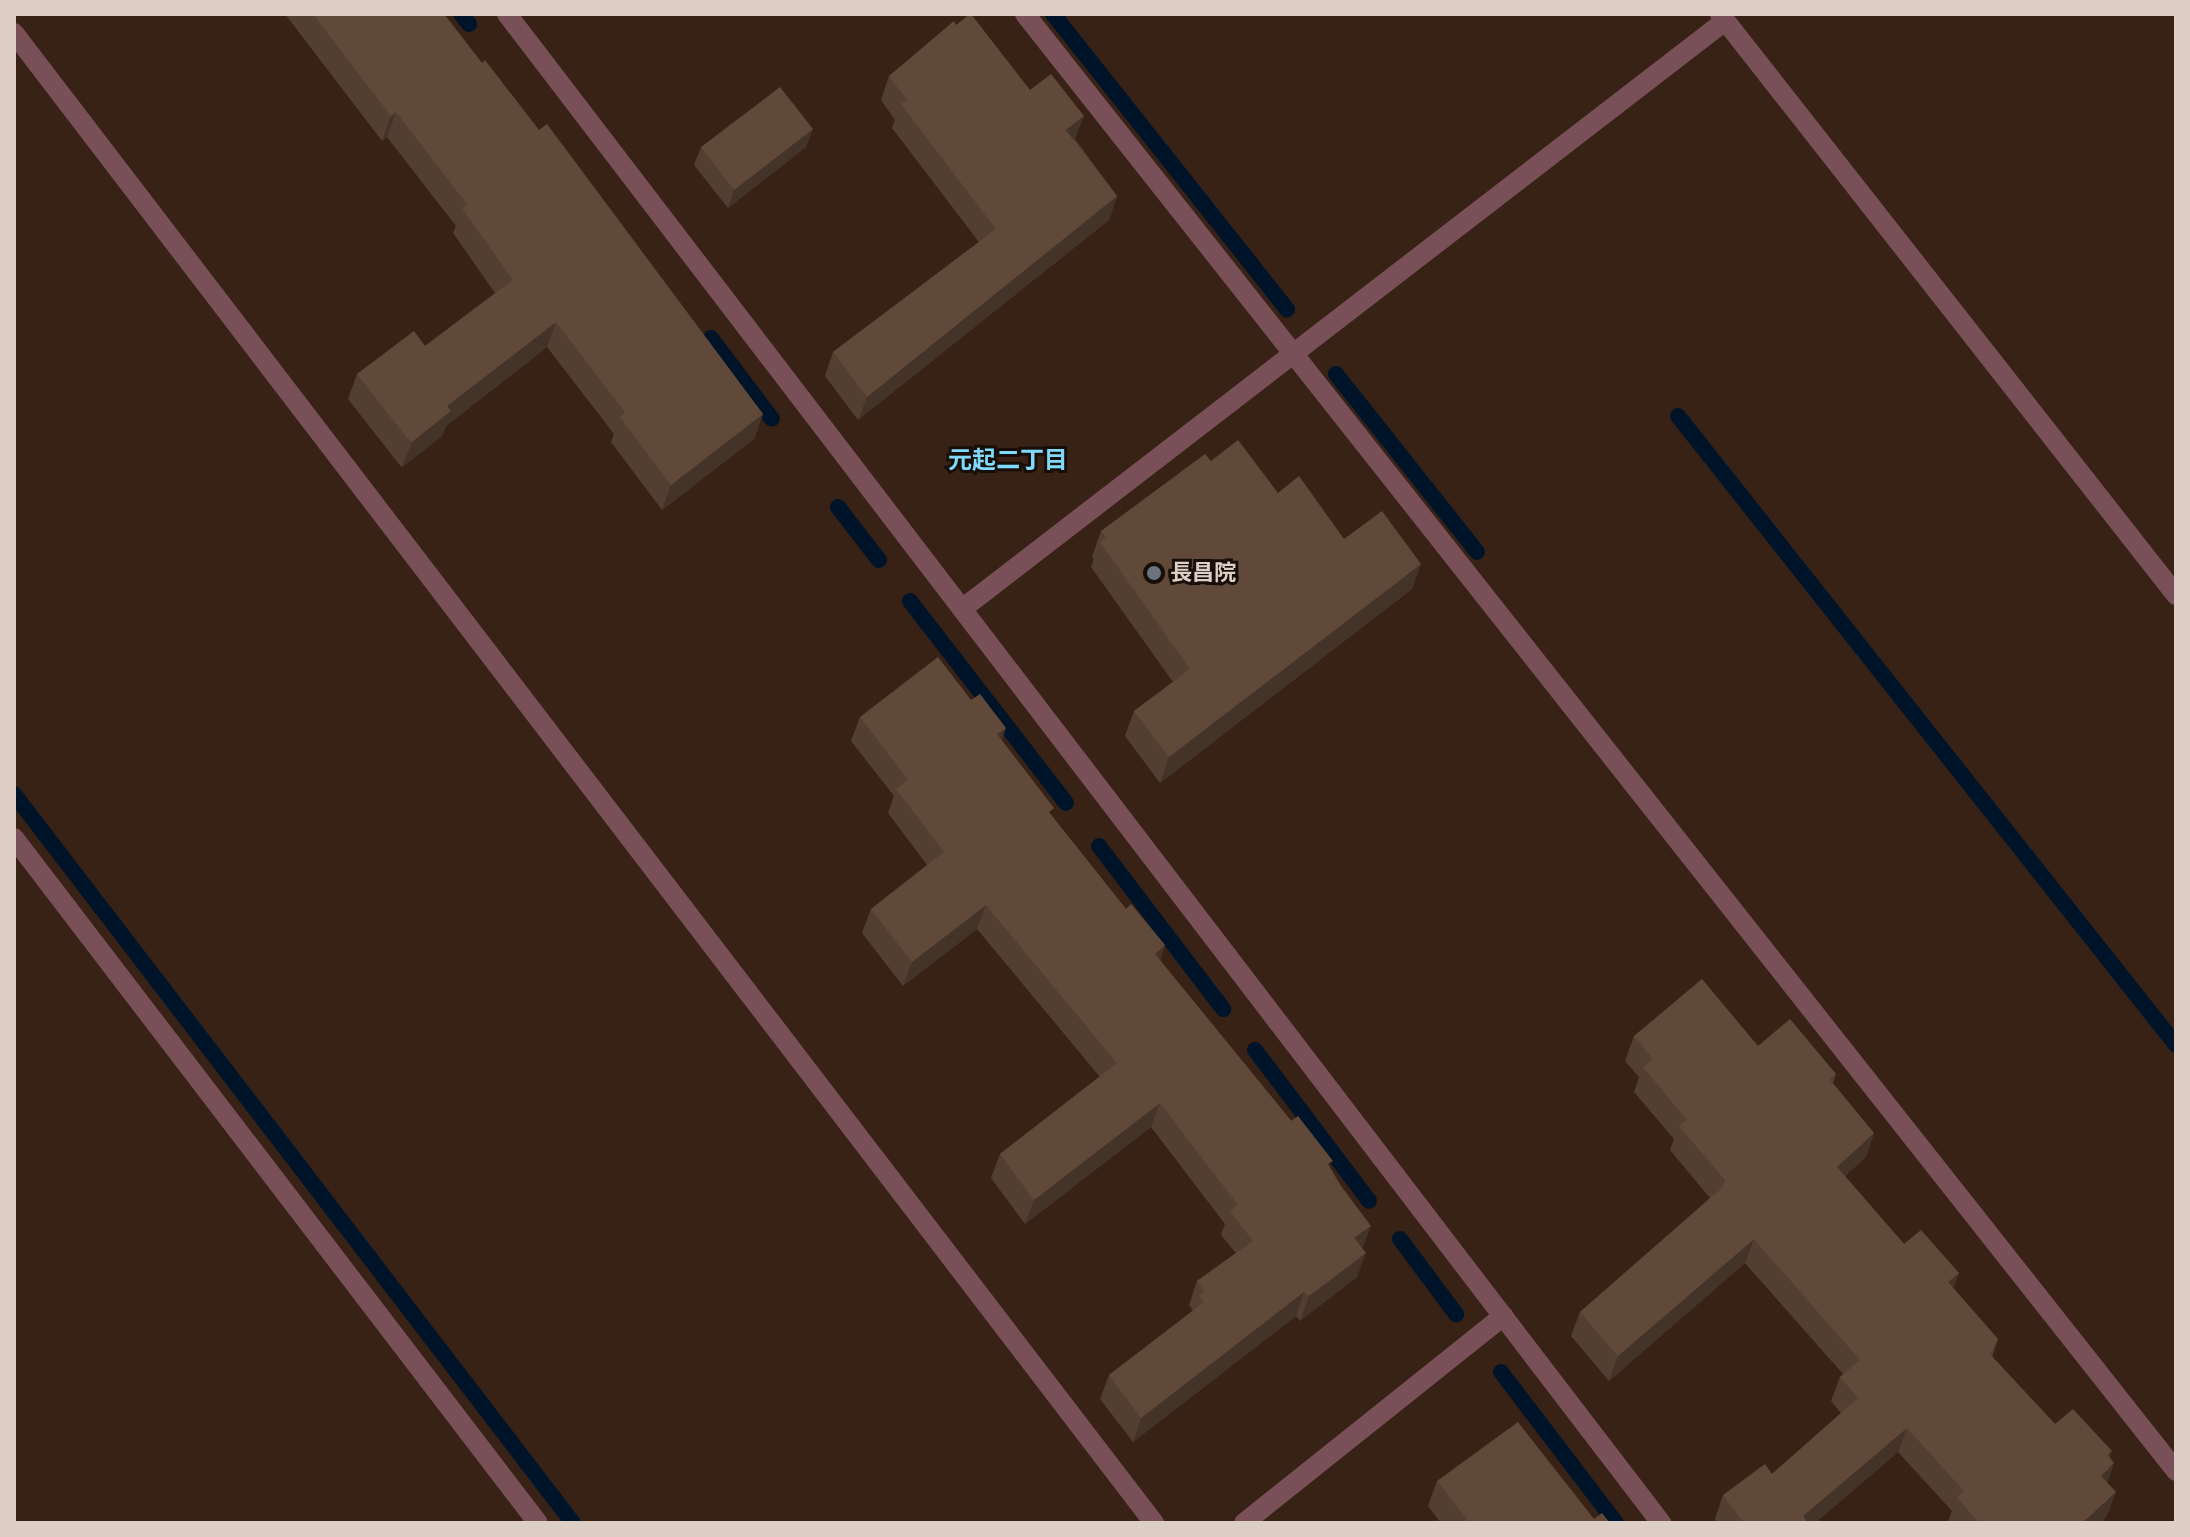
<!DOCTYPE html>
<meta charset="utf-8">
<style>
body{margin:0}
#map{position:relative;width:2190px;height:1537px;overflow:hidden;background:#382215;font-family:Raleway,"Noto Sans JP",sans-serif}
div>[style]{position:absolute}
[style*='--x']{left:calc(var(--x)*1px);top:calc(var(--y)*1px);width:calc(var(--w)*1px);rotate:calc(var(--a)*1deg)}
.stream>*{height:16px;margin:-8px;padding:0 8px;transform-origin:8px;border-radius:8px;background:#001429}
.street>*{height:20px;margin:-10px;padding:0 10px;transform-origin:10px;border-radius:10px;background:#794f58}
.wall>*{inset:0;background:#533f32}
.shaded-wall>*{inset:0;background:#443329}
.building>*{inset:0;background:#61493a}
.dots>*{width:22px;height:22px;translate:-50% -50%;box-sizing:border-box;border:4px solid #180e08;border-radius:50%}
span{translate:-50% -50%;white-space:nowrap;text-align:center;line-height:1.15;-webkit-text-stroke:6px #180e08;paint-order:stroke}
.poi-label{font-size:22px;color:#ddcec6;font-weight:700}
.left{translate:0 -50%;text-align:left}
.neighbourhood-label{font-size:24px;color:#7fd9fd;font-weight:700}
.frame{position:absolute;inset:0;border:16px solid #ddcec6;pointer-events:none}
</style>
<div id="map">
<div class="stream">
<div style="--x:461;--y:14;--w:13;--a:51"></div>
<div style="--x:1053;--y:14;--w:377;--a:51.6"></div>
<div style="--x:711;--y:338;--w:101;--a:53"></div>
<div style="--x:1336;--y:374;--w:227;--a:51.6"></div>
<div style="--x:1678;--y:416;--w:802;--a:51.63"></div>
<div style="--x:838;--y:507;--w:67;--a:52.3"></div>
<div style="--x:910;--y:601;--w:255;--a:52.3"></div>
<div style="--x:14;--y:794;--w:919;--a:52.52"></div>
<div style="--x:1099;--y:846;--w:205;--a:52.7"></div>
<div style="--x:1255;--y:1050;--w:189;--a:52.9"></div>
<div style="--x:1400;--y:1239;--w:94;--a:53.3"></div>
<div style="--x:1501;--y:1372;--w:190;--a:52.7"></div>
</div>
<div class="street">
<div style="--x:507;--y:14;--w:1900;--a:52.59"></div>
<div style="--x:1025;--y:14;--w:1857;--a:51.69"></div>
<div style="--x:1720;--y:14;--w:739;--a:51.87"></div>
<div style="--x:14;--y:33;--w:1876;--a:52.58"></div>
<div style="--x:962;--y:609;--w:963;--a:-37.62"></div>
<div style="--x:14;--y:838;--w:862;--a:52.59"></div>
<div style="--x:1244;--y:1523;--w:332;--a:-38.6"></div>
</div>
<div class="wall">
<div style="clip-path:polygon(285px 14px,444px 14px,482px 63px,763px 414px,754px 439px,662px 510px,611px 442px,614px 434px,547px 347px,446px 426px,442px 436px,402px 467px,398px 463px,348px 399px,357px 374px,425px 346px,495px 293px,453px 233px,456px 226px,387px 137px,382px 141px)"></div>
<div style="clip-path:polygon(956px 25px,1030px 90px,1075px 139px,1117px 196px,1109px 220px,858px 420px,825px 376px,833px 352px,979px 242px,892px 128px,895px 120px,881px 100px,889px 76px)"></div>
<div style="clip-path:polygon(813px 129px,806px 147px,728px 208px,694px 165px,701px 147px)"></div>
<div style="clip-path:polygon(1211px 461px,1278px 493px,1344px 539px,1421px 564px,1412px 589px,1160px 783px,1125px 736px,1134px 711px,1173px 682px,1091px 567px,1094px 559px,1092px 557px,1101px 531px)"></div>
<div style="clip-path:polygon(860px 717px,1006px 728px,1001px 739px,1051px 816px,1126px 909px,1165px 945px,1160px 960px,1330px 1168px,1362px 1249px,1357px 1277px,1300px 1321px,1296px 1316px,1133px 1442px,1100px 1399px,1109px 1375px,1193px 1311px,1189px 1305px,1197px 1281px,1236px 1253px,1221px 1235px,1225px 1224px,1151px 1127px,1025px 1224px,991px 1178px,1000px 1154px,1100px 1077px,977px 929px,903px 986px,862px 933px,871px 909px,927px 865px,888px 813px,894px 796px,851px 741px)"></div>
<div style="clip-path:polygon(1634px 1036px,1758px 1046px,1836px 1074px,1833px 1083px,1874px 1133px,1866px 1157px,1845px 1176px,1904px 1244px,1959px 1273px,1953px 1288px,1998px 1339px,1992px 1357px,2055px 1424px,2109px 1457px,2107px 1483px,2107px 1516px,2100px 1523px,1949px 1523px,1948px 1522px,1952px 1511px,1898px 1452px,1815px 1523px,1717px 1523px,1715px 1519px,1723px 1495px,1772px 1474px,1841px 1413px,1831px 1401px,1840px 1377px,1843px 1374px,1745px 1263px,1609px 1381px,1571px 1336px,1580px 1312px,1710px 1198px,1670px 1150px,1674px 1139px,1634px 1092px,1639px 1077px,1625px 1061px)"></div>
<div style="clip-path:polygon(1437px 1481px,1594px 1519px,1610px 1523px,1441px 1523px,1428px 1506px)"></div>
</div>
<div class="shaded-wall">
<div style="clip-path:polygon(396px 112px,387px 137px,382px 141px,391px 116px)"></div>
<div style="clip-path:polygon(1084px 116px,1075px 139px,1058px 153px,1066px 130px)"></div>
<div style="clip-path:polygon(813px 129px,806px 147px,728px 208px,734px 190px)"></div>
<div style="clip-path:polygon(1117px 196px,1109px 220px,858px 420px,867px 397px)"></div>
<div style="clip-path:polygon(556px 322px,547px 347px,446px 426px,442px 436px,402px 467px,412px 442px,447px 406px)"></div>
<div style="clip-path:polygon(763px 414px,754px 439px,662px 510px,671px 485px)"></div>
<div style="clip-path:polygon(1421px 564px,1412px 589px,1160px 783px,1169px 757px)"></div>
<div style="clip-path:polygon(1006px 728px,997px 752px,997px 734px)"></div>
<div style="clip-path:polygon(986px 905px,977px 929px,903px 986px,912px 962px)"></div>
<div style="clip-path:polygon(1165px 945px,1156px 969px,1155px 954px)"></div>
<div style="clip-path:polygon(1160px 1103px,1151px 1127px,1025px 1224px,1034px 1200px)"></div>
<div style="clip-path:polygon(1874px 1133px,1866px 1157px,1828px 1192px,1837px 1167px)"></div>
<div style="clip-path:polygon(1371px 1226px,1362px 1250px,1354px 1238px)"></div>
<div style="clip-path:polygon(1754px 1239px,1745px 1263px,1609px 1381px,1618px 1356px)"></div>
<div style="clip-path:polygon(1366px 1253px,1357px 1277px,1300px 1321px,1309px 1296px)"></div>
<div style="clip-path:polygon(1959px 1273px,1950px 1297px,1948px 1282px)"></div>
<div style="clip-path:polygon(1304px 1292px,1296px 1316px,1133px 1442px,1141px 1418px)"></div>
<div style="clip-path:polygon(1907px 1428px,1898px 1452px,1815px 1523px,1801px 1523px,1803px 1516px)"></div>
<div style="clip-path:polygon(2112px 1451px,2104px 1473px,2114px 1463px,2106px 1487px,2099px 1479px,2108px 1455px)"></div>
<div style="clip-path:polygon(2116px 1492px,2107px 1516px,2100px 1523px,2082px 1523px)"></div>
</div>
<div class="building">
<div style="clip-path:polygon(313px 14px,444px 14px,482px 63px,485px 60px,539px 130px,547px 124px,763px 414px,671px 485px,620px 417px,625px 412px,556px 322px,447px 406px,451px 411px,412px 442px,407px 438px,357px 374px,414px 331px,425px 346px,513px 280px,462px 208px,467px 204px,396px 112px,391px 116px)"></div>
<div style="clip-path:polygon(970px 14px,971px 14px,1030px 90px,1051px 74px,1084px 116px,1066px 130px,1117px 196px,867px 397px,833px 352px,996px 229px,901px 104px,907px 100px,889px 76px,954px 21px,956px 25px)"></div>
<div style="clip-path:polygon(780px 87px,813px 129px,734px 190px,701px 147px)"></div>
<div style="clip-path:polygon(1238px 440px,1278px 493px,1299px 476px,1344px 539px,1382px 511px,1421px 564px,1169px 757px,1134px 711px,1190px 669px,1100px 542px,1106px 537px,1101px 531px,1205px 454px,1211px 461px)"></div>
<div style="clip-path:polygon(938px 657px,971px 700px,980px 694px,1006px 728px,997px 734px,1054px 808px,1049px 812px,1126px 909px,1131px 904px,1165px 945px,1155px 954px,1291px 1121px,1298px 1116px,1333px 1161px,1328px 1164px,1341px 1186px,1371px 1226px,1354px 1238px,1366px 1253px,1309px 1296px,1304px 1292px,1141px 1418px,1109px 1375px,1204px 1302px,1199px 1296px,1205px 1292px,1197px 1281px,1253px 1241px,1230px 1211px,1238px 1205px,1160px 1103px,1034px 1200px,1000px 1154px,1117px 1063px,986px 905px,912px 962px,871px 909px,944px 852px,896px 789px,908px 780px,860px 717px)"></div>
<div style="clip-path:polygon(1702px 979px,1758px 1046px,1790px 1019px,1836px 1074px,1829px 1079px,1874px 1133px,1837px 1167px,1904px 1244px,1921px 1230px,1959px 1273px,1948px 1282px,1998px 1339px,1990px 1354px,2055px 1424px,2073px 1409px,2112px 1451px,2108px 1455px,2114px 1463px,2101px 1476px,2116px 1492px,2082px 1523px,1980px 1523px,1957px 1498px,1964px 1491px,1907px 1428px,1803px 1516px,1807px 1522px,1806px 1523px,1744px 1523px,1723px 1495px,1765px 1464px,1772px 1474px,1858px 1398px,1840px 1377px,1860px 1360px,1754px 1239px,1618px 1356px,1580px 1312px,1722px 1188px,1725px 1180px,1679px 1126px,1687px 1120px,1643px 1067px,1653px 1059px,1634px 1036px)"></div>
<div style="clip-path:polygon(1518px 1422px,1594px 1519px,1602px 1513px,1610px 1523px,1462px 1523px,1467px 1519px,1437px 1481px)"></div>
</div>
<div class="dots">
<div style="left:1154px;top:573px;background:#6b7280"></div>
</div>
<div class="poi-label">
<span class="left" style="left:1170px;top:573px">長昌院</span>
</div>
<div class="neighbourhood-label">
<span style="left:1008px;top:460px">元起二丁目</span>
</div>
<div class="frame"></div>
</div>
